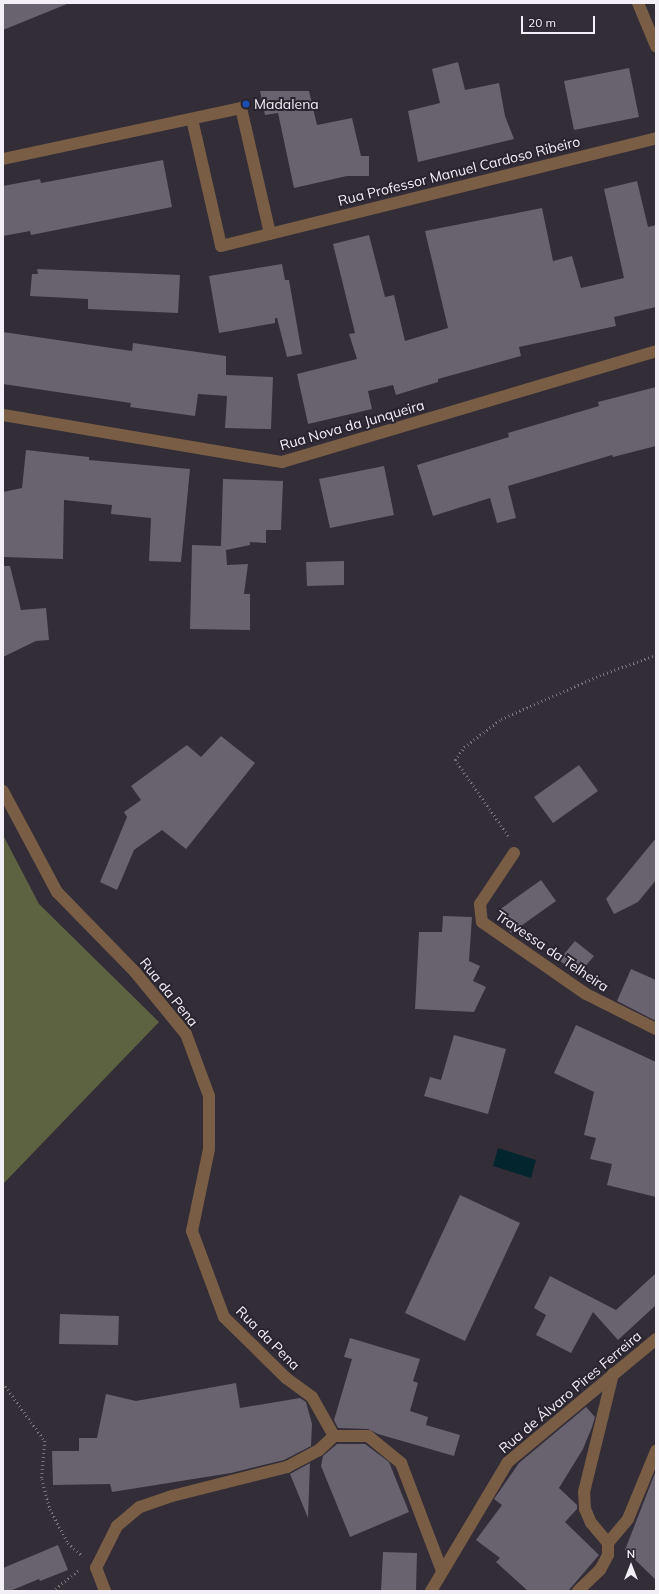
<!DOCTYPE html>
<meta charset="utf-8">
<style>
body{margin:0}
#map{position:relative;width:659px;height:1594px;overflow:hidden;background:#332d38;font-family:Mulish,sans-serif}
div>[style]{position:absolute}
[style*='--x']{left:calc(var(--x)*1px);top:calc(var(--y)*1px);width:calc(var(--w)*1px);rotate:calc(var(--a)*1deg)}
.forest>*{inset:0;background:#5d6341}
.water>*{inset:0;background:#03262e}
.building>*{inset:0;background:#69626f}
.path>*{height:2.5px;margin-top:-1.25px;transform-origin:0;background:repeating-linear-gradient(90deg,#79737d 0 1px,transparent 0 4px)}
.street>*{height:12px;margin:-6px;padding:0 6px;transform-origin:6px;border-radius:6px;background:#795e45}
.dots>*{width:11px;height:11px;translate:-50% -50%;box-sizing:border-box;border:2px solid #29242e;border-radius:50%}
span{translate:-50% -50%;white-space:nowrap;text-align:center;line-height:1.15;-webkit-text-stroke:4px #29242e;paint-order:stroke}
.poi-label{font-size:14px;color:#f3eff6}
.left{translate:0 -50%;text-align:left}
.street-label{font-size:14px;color:#f3eff6}
.frame{position:absolute;inset:0;border:4px solid #f3eff6;pointer-events:none}
.north{position:absolute;left:611px;top:1546px;width:40px;height:40px;-webkit-text-stroke:3px #29242e;paint-order:stroke;rotate:0deg;font-size:11px;font-weight:700;line-height:16px;text-align:center;color:#f3eff6}
.north::after{content:'';display:block;margin:auto;width:14px;height:18px;background:#f3eff6;clip-path:polygon(50% 0,100% 100%,50% 72%,0 100%)}
.scale{position:absolute;left:521px;top:16px;width:74px;height:18px;box-sizing:border-box;border:2px solid #f3eff6;border-top:0;padding-left:5px;font-size:12px;line-height:14px;white-space:nowrap;color:#f3eff6;-webkit-text-stroke:3px #29242e;paint-order:stroke}
</style>
<div id="map">
<div class="forest">
<div style="clip-path:polygon(3px 835px,39px 904px,159px 1022px,3px 1184px)"></div>
</div>
<div class="water">
<div style="clip-path:polygon(498px 1148px,536px 1160px,531px 1178px,493px 1166px)"></div>
</div>
<div class="building">
<div style="clip-path:polygon(3px 3px,67px 3px,67px 4px,3px 30px)"></div>
<div style="clip-path:polygon(458px 62px,465px 90px,499px 83px,505px 116px,514px 139px,418px 162px,408px 111px,440px 103px,432px 69px)"></div>
<div style="clip-path:polygon(629px 68px,639px 117px,574px 130px,564px 81px)"></div>
<div style="clip-path:polygon(260px 91px,309px 91px,317px 125px,352px 118px,361px 156px,369px 156px,369px 176px,347px 176px,294px 188px,278px 113px,265px 115px)"></div>
<div style="clip-path:polygon(163px 160px,172px 207px,31px 235px,30px 231px,3px 236px,3px 186px,40px 179px,41px 183px)"></div>
<div style="clip-path:polygon(637px 181px,648px 227px,656px 225px,656px 307px,614px 317px,616px 326px,519px 347px,521px 356px,438px 379px,438px 382px,396px 395px,393px 385px,368px 391px,372px 409px,308px 424px,297px 374px,357px 359px,349px 334px,355px 333px,333px 244px,369px 235px,385px 297px,394px 295px,405px 341px,448px 328px,425px 231px,542px 208px,553px 261px,572px 256px,581px 288px,624px 278px,604px 189px)"></div>
<div style="clip-path:polygon(282px 264px,285px 280px,289px 280px,302px 354px,287px 357px,277px 318px,275px 318px,275px 323px,219px 333px,209px 276px)"></div>
<div style="clip-path:polygon(37px 269px,180px 275px,178px 313px,88px 309px,88px 299px,30px 296px,32px 274px,38px 274px)"></div>
<div style="clip-path:polygon(3px 332px,132px 351px,133px 343px,226px 356px,226px 375px,273px 377px,271px 429px,225px 428px,227px 396px,198px 394px,195px 416px,130px 407px,131px 403px,3px 384px)"></div>
<div style="clip-path:polygon(656px 387px,656px 446px,613px 457px,612px 455px,508px 486px,516px 518px,497px 523px,490px 498px,433px 516px,417px 465px,509px 437px,508px 433px,599px 406px,598px 402px)"></div>
<div style="clip-path:polygon(26px 450px,89px 457px,89px 460px,190px 469px,181px 562px,149px 561px,151px 518px,111px 514px,112px 505px,64px 500px,63px 559px,3px 557px,3px 492px,22px 488px)"></div>
<div style="clip-path:polygon(384px 466px,394px 515px,330px 528px,319px 479px)"></div>
<div style="clip-path:polygon(223px 479px,283px 481px,281px 530px,266px 530px,266px 543px,250px 542px,250px 545px,226px 550px,227px 565px,248px 564px,244px 594px,250px 594px,250px 630px,190px 629px,192px 545px,221px 546px)"></div>
<div style="clip-path:polygon(344px 561px,344px 585px,307px 586px,306px 562px)"></div>
<div style="clip-path:polygon(3px 566px,10px 566px,21px 610px,46px 608px,49px 640px,36px 641px,3px 657px)"></div>
<div style="clip-path:polygon(221px 736px,255px 763px,186px 849px,162px 830px,134px 850px,117px 890px,100px 882px,127px 817px,124px 812px,141px 800px,131px 786px,187px 745px,201px 757px)"></div>
<div style="clip-path:polygon(579px 765px,598px 791px,553px 823px,534px 797px)"></div>
<div style="clip-path:polygon(656px 838px,656px 880px,638px 902px,614px 914px,606px 899px)"></div>
<div style="clip-path:polygon(541px 880px,556px 901px,511px 933px,499px 917px,499px 910px)"></div>
<div style="clip-path:polygon(443px 916px,472px 917px,469px 961px,480px 966px,473px 981px,486px 987px,474px 1012px,415px 1009px,419px 932px,442px 932px)"></div>
<div style="clip-path:polygon(575px 941px,594px 956px,578px 975px,559px 960px)"></div>
<div style="clip-path:polygon(631px 969px,656px 980px,656px 1021px,617px 1001px)"></div>
<div style="clip-path:polygon(576px 1025px,656px 1062px,656px 1197px,607px 1185px,612px 1164px,590px 1159px,596px 1138px,584px 1135px,594px 1092px,554px 1073px)"></div>
<div style="clip-path:polygon(454px 1035px,506px 1049px,488px 1114px,424px 1096px,430px 1077px,441px 1080px)"></div>
<div style="clip-path:polygon(460px 1195px,520px 1223px,465px 1341px,405px 1313px)"></div>
<div style="clip-path:polygon(656px 1273px,656px 1305px,618px 1340px,593px 1312px,571px 1353px,536px 1335px,546px 1315px,534px 1308px,550px 1276px,616px 1310px)"></div>
<div style="clip-path:polygon(60px 1314px,119px 1316px,118px 1345px,59px 1344px)"></div>
<div style="clip-path:polygon(350px 1338px,420px 1359px,413px 1381px,418px 1383px,410px 1411px,428px 1417px,426px 1425px,460px 1435px,454px 1456px,378px 1434px,368px 1429px,338px 1428px,334px 1420px,352px 1359px,344px 1357px)"></div>
<div style="clip-path:polygon(236px 1383px,240px 1408px,300px 1398px,306px 1402px,312px 1424px,311px 1446px,284px 1460px,231px 1473px,112px 1492px,110px 1484px,53px 1485px,52px 1451px,79px 1451px,79px 1438px,97px 1438px,106px 1394px,136px 1401px)"></div>
<div style="clip-path:polygon(586px 1407px,595px 1417px,592px 1427px,583px 1449px,559px 1488px,577px 1505px,577px 1509px,565px 1522px,599px 1555px,568px 1591px,528px 1591px,496px 1562px,500px 1558px,476px 1540px,502px 1505px,494px 1499px,519px 1463px)"></div>
<div style="clip-path:polygon(337px 1444px,365px 1444px,389px 1462px,409px 1512px,350px 1537px,321px 1466px,323px 1456px)"></div>
<div style="clip-path:polygon(310px 1463px,308px 1518px,290px 1474px)"></div>
<div style="clip-path:polygon(655px 1473px,656px 1473px,656px 1580px,625px 1550px)"></div>
<div style="clip-path:polygon(58px 1545px,68px 1570px,40px 1581px,39px 1579px,10px 1591px,3px 1591px,3px 1568px)"></div>
<div style="clip-path:polygon(383px 1552px,417px 1553px,416px 1591px,381px 1591px)"></div>
</div>
<div class="path">
<div style="--x:508;--y:836;--w:93;--a:-124.9"></div>
<div style="--x:455;--y:760;--w:16;--a:-55"></div>
<div style="--x:464;--y:747;--w:46;--a:-37.1"></div>
<div style="--x:501;--y:719;--w:111;--a:-23.8"></div>
<div style="--x:603;--y:674;--w:56;--a:-19.7"></div>
<div style="--x:3;--y:1383;--w:72;--a:54.1"></div>
<div style="--x:45;--y:1441;--w:38;--a:95"></div>
<div style="--x:42;--y:1479;--w:31;--a:75"></div>
<div style="--x:50;--y:1509;--w:38;--a:62"></div>
<div style="--x:68;--y:1543;--w:20;--a:41"></div>
<div style="--x:52;--y:1591;--w:33;--a:-38"></div>
</div>
<div class="street">
<div style="--x:638;--y:3;--w:47;--a:67.3"></div>
<div style="--x:192;--y:119;--w:130;--a:77.1"></div>
<div style="--x:221;--y:246;--w:448;--a:-13.9"></div>
<div style="--x:3;--y:159;--w:243;--a:-12.1"></div>
<div style="--x:241;--y:108;--w:129;--a:77"></div>
<div style="--x:3;--y:415;--w:283;--a:9.6"></div>
<div style="--x:282;--y:462;--w:390;--a:-16.5"></div>
<div style="--x:3;--y:791;--w:115;--a:61.9"></div>
<div style="--x:57;--y:892;--w:112;--a:45.7"></div>
<div style="--x:135;--y:972;--w:80;--a:50.6"></div>
<div style="--x:186;--y:1034;--w:66;--a:69.6"></div>
<div style="--x:209;--y:1096;--w:53;--a:90"></div>
<div style="--x:209;--y:1149;--w:84;--a:101.7"></div>
<div style="--x:192;--y:1231;--w:92;--a:69.6"></div>
<div style="--x:224;--y:1317;--w:87;--a:44.5"></div>
<div style="--x:286;--y:1378;--w:32;--a:36"></div>
<div style="--x:312;--y:1397;--w:45;--a:60.6"></div>
<div style="--x:514;--y:853;--w:61;--a:123.7"></div>
<div style="--x:480;--y:904;--w:18;--a:84"></div>
<div style="--x:482;--y:922;--w:126;--a:34.7"></div>
<div style="--x:586;--y:994;--w:78;--a:26.6"></div>
<div style="--x:334;--y:1436;--w:34;--a:0"></div>
<div style="--x:368;--y:1436;--w:43;--a:39.3"></div>
<div style="--x:401;--y:1463;--w:116;--a:69.2"></div>
<div style="--x:608;--y:1543;--w:26;--a:-130"></div>
<div style="--x:591;--y:1523;--w:15;--a:-113"></div>
<div style="--x:585;--y:1509;--w:17;--a:-93"></div>
<div style="--x:584;--y:1492;--w:122;--a:-76.2"></div>
<div style="--x:608;--y:1543;--w:31;--a:-50"></div>
<div style="--x:628;--y:1519;--w:74;--a:-67.6"></div>
<div style="--x:105;--y:1591;--w:25;--a:-111"></div>
<div style="--x:96;--y:1568;--w:47;--a:-63.4"></div>
<div style="--x:117;--y:1526;--w:30;--a:-40"></div>
<div style="--x:140;--y:1507;--w:34;--a:-19"></div>
<div style="--x:172;--y:1496;--w:119;--a:-14.2"></div>
<div style="--x:287;--y:1467;--w:36;--a:-28"></div>
<div style="--x:319;--y:1450;--w:21;--a:-43"></div>
<div style="--x:431;--y:1591;--w:150;--a:-59.2"></div>
<div style="--x:508;--y:1462;--w:192;--a:-39.7"></div>
<div style="--x:578;--y:1591;--w:30;--a:-44"></div>
<div style="--x:600;--y:1570;--w:17;--a:-62"></div>
<div style="--x:608;--y:1555;--w:12;--a:-90"></div>
</div>
<div class="dots">
<div style="left:246px;top:104px;background:#1a4fb4"></div>
</div>
<div class="poi-label">
<span class="left" style="left:254px;top:104px">Madalena</span>
</div>
<div class="street-label">
<span style="left:459px;top:171px;rotate:-14deg">Rua Professor Manuel Cardoso Ribeiro</span>
<span style="left:352px;top:425px;rotate:-16deg">Rua Nova da Junqueira</span>
<span style="left:552px;top:951px;rotate:34deg">Travessa da Telheira</span>
<span style="left:169px;top:992px;rotate:51deg">Rua da Pena</span>
<span style="left:268px;top:1338px;rotate:45deg">Rua da Pena</span>
<span style="left:570px;top:1392px;rotate:-40deg">Rua de Álvaro Pires Ferreira</span>
</div>
<div class="frame"></div>
<div class="north">N</div>
<div class="scale">20 m</div>
</div>
